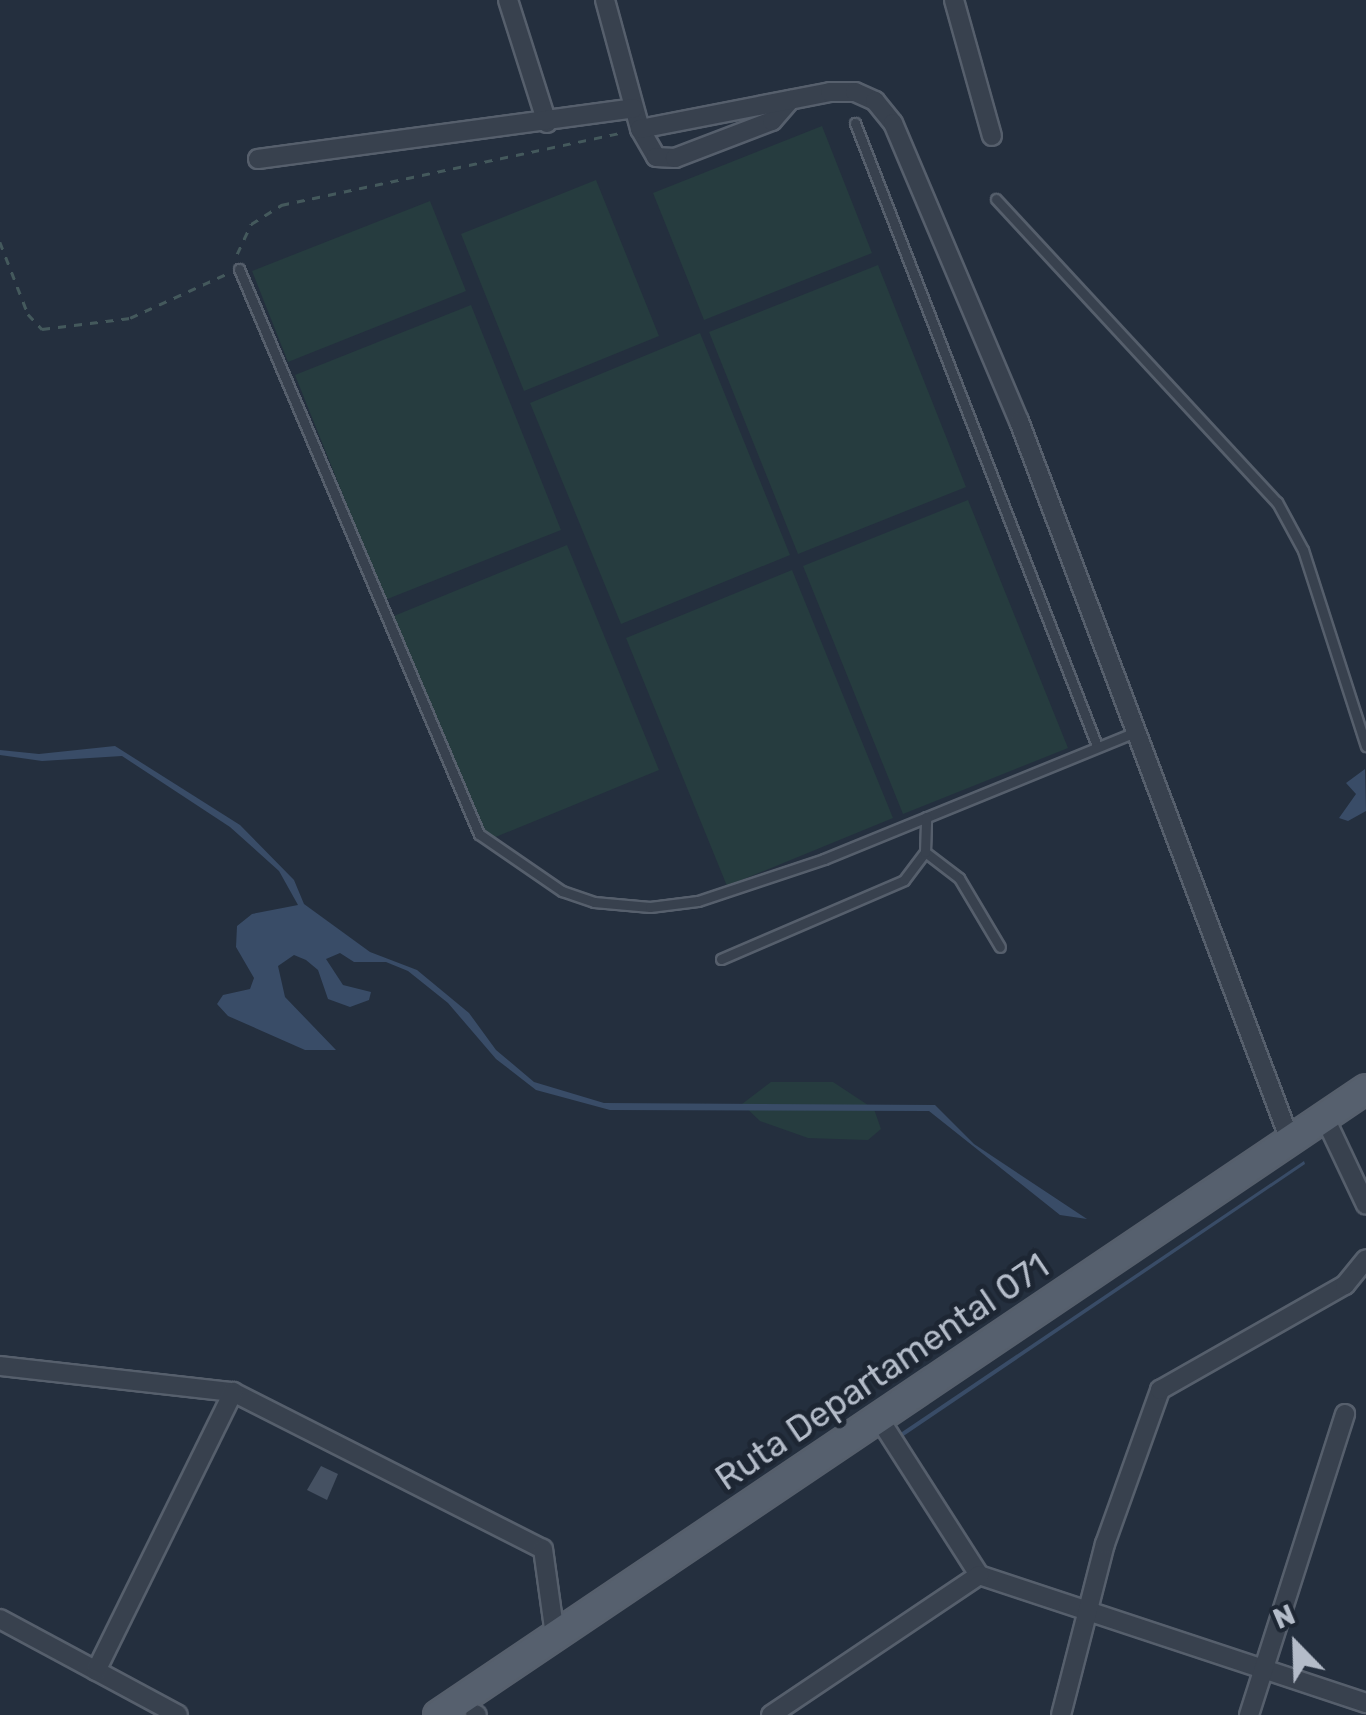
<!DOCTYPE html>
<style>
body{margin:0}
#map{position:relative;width:1366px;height:1715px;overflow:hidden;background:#242f3e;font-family:Rubik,sans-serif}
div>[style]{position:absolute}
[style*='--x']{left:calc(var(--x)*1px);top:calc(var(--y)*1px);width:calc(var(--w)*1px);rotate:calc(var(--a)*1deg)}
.green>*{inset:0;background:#263c3f}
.water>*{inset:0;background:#394c67}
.building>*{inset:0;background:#455162}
.path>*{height:2.5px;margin-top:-1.25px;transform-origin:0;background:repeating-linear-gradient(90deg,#44595c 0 8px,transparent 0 16px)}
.roads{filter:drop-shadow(2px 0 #565f6c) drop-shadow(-2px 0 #565f6c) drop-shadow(0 2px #565f6c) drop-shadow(0 -2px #565f6c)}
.service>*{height:9px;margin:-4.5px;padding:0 4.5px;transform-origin:4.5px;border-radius:4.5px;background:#38414e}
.minor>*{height:18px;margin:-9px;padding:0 9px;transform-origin:9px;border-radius:9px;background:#38414e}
.primary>*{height:28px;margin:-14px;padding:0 14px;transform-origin:14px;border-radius:14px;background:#56606e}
span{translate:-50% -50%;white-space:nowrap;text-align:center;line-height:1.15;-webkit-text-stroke:10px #1d2633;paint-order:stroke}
.street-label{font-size:35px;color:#b4bcc9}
.north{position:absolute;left:1246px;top:1595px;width:100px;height:100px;-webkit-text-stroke:8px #1d2633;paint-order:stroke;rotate:337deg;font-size:28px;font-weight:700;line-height:40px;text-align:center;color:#b4bcc9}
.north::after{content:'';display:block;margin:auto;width:35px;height:45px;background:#b4bcc9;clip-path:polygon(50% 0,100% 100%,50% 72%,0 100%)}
</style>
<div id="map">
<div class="green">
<div style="clip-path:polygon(822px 126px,872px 253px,704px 320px,653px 193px)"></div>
<div style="clip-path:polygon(596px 180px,659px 336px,524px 391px,461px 234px)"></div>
<div style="clip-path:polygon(430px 201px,466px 291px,288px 362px,252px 271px)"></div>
<div style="clip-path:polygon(878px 265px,966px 487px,798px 554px,709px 332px)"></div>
<div style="clip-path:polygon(471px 305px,561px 530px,385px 600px,295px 375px)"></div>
<div style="clip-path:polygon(700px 333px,790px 555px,621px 624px,530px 403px)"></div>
<div style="clip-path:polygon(968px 500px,1068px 748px,903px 814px,803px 566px)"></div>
<div style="clip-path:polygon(567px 545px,659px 770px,481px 843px,389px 618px)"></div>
<div style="clip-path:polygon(792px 570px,893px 818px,727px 886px,626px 638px)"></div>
<div style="clip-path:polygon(771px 1082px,833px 1082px,874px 1109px,881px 1129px,868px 1140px,808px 1138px,760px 1121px,742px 1104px)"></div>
</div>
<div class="water">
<div style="clip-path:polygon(115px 746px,240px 825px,294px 880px,304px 904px,370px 952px,417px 970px,469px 1013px,496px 1050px,534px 1082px,604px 1103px,935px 1105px,974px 1144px,1087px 1219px,1060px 1215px,929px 1111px,610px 1110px,536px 1090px,496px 1059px,448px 1003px,408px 971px,386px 962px,354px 962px,340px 953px,326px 959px,343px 985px,371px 992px,369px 1000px,350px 1007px,328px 999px,318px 970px,306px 960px,294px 955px,278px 966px,285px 997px,336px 1050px,305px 1050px,228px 1016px,217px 1004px,223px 995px,250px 989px,254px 978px,236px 947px,237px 926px,252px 914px,298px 905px,279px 871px,230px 827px,122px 756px,42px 761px,0 755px,0 750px,39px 754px)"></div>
<div style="clip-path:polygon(1365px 769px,1366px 811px,1348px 821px,1339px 818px,1356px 794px,1346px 783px)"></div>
<div style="clip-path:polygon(1304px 1161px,1305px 1164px,902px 1437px,902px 1432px)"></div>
</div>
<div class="building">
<div style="clip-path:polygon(321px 1466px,338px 1474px,327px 1500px,307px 1490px)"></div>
</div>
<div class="path">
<div style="--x:0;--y:242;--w:77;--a:68.7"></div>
<div style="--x:28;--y:314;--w:21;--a:47"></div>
<div style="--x:42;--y:329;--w:89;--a:-7.1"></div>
<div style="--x:130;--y:318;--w:106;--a:-24.6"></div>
<div style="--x:237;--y:254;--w:33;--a:-65"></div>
<div style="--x:251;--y:224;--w:36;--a:-32"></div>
<div style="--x:281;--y:205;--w:348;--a:-12"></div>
</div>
<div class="roads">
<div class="service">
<div style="--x:855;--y:123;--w:668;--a:68.77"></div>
<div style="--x:996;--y:199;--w:413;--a:47.2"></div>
<div style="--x:1277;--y:502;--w:55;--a:61.6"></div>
<div style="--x:1303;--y:550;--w:206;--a:72.2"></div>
<div style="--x:239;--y:269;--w:614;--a:66.99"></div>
<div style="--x:479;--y:834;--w:101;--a:34.5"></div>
<div style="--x:562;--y:891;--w:34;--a:19"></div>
<div style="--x:594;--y:902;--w:56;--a:5.1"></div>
<div style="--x:650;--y:907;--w:48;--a:-7.1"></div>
<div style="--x:698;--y:901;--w:133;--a:-18.4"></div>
<div style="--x:824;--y:859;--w:336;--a:-22.2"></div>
<div style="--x:925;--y:852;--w:43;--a:37.4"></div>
<div style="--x:959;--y:878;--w:80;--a:59.3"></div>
<div style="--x:721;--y:959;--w:199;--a:-23.3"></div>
<div style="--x:904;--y:880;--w:35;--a:-53"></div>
<div style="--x:925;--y:852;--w:35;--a:-88"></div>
</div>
<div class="minor">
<div style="--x:508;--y:0;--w:129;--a:72.4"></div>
<div style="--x:605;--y:0;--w:134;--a:74.8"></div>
<div style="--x:640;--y:129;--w:32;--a:60"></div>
<div style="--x:656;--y:157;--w:19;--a:3"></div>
<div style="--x:675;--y:158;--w:104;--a:-20.9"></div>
<div style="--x:772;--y:121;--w:28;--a:-49"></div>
<div style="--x:954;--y:0;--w:141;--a:74.4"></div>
<div style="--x:640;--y:129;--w:194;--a:-11"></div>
<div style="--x:830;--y:92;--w:25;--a:0"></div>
<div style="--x:855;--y:92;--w:22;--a:24"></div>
<div style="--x:875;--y:101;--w:28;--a:51"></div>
<div style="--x:893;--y:123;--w:324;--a:67.1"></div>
<div style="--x:1019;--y:421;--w:768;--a:69.35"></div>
<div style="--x:258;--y:159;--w:379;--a:-7.7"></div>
<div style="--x:1324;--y:1116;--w:98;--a:64.7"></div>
<div style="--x:0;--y:1366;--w:234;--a:6.4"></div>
<div style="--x:233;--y:1392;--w:347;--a:26.9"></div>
<div style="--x:543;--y:1549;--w:88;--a:82.1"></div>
<div style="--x:880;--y:1420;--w:184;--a:57.4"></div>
<div style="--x:979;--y:1575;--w:408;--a:18.3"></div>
<div style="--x:0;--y:1619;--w:202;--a:28.3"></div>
<div style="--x:96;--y:1671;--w:311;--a:-63.8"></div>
<div style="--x:475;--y:1714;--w:2;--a:27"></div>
<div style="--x:771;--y:1715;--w:251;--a:-33.9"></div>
<div style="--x:1061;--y:1715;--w:177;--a:-75.6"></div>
<div style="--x:1105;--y:1544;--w:164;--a:-70.3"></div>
<div style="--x:1160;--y:1390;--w:213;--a:-29.6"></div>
<div style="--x:1345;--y:1285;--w:33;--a:-51"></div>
<div style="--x:1249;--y:1715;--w:316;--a:-72.3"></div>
</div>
<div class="primary">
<div style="--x:438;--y:1715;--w:1119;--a:-34"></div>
</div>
</div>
<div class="street-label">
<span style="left:882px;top:1372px;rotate:-34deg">Ruta Departamental 071</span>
</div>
<div class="north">N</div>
</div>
